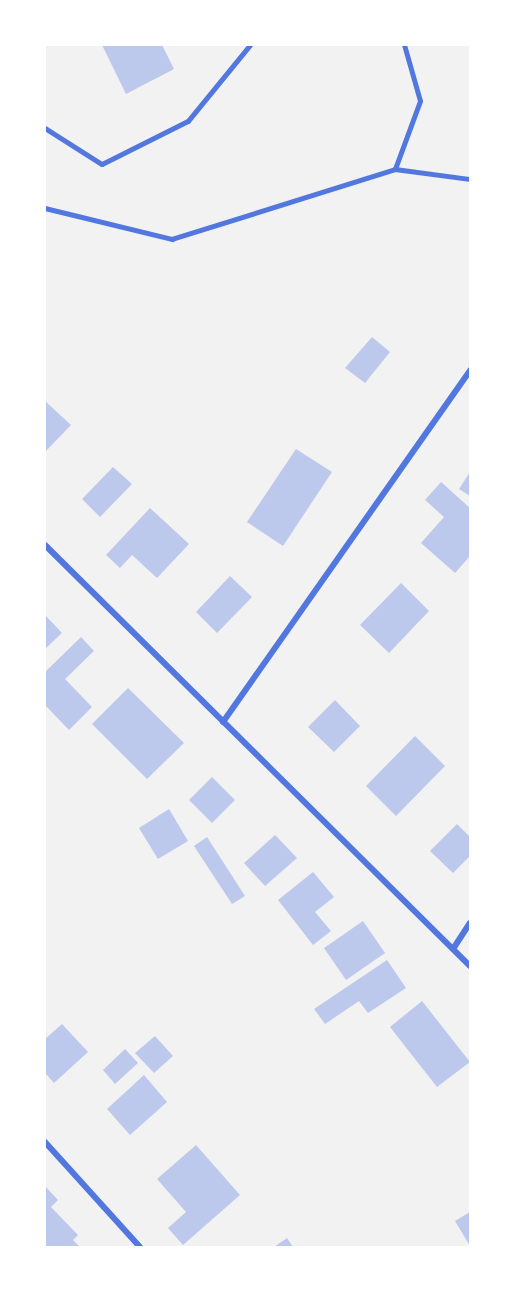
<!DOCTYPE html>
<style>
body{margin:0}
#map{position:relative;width:515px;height:1292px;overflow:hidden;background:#f2f2f2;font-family:"IBM Plex Serif",serif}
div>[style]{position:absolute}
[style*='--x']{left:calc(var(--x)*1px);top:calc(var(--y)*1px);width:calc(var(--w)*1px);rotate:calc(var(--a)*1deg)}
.building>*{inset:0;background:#bdc9ec}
.service>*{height:4.5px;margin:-2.25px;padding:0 2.25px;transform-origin:2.25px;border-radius:2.25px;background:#5277de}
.minor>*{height:6px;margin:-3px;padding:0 3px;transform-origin:3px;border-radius:3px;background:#5277de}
span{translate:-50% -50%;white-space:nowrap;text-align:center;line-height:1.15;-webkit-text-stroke:4.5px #fff;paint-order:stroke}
.frame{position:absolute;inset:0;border:46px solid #fff;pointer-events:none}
</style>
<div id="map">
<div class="building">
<div style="clip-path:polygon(102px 45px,162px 45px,174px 69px,126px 94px)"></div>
<div style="clip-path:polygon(372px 337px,390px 352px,365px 383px,345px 368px)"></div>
<div style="clip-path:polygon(45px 401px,71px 425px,45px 452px)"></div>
<div style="clip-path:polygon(296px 449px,332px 472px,283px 546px,247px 522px)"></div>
<div style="clip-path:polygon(113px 467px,132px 484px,100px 517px,82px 499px)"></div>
<div style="clip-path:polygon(470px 472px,470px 496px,459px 489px)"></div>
<div style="clip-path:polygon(441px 482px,470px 508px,470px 556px,455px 573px,421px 543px,444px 517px,425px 500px)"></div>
<div style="clip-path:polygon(150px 508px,189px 544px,157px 578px,132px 555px,120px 568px,106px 555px)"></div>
<div style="clip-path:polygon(230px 576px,252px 597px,217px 633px,196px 612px)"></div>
<div style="clip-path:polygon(401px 583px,429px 611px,389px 653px,360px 625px)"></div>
<div style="clip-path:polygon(45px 615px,62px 633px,45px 649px)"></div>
<div style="clip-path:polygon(81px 637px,94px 651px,65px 679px,92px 707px,69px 730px,45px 705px,45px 672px)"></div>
<div style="clip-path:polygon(128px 688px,184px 743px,147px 779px,92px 724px)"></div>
<div style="clip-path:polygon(335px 700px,360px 726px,334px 752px,308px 727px)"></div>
<div style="clip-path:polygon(415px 736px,445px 766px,396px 816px,366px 786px)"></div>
<div style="clip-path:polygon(212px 777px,235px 800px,212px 823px,189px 800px)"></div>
<div style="clip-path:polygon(169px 809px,188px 841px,158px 859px,139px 828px)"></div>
<div style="clip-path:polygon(457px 824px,470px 837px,470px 856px,453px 873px,430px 851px)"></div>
<div style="clip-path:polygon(275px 835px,297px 858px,265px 886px,244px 863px)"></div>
<div style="clip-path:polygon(207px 837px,245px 896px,232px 904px,194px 846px)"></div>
<div style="clip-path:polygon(313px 872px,334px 897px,315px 912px,331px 931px,313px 945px,278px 900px)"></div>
<div style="clip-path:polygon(363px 921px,385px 953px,346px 980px,324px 948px)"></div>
<div style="clip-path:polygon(387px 960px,406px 988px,368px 1013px,359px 1001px,325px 1024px,314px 1009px)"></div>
<div style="clip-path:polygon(422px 1001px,470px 1062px,437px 1087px,390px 1027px)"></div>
<div style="clip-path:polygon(62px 1024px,88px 1052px,54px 1083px,45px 1073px,45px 1039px)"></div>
<div style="clip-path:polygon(155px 1036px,173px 1056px,154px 1073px,135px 1053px)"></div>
<div style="clip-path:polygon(125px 1049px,138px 1063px,115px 1084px,103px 1070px)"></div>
<div style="clip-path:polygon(144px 1075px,167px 1102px,130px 1135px,107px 1109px)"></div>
<div style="clip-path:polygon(196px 1145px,240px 1195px,183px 1245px,168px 1228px,186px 1212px,157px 1179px)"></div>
<div style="clip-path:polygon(45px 1186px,58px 1200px,51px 1207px,78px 1235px,73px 1240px,80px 1247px,45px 1247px)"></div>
<div style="clip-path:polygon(470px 1212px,470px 1246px,455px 1221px)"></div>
<div style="clip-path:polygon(287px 1238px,293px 1247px,274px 1247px)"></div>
</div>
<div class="service">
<div style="--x:45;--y:128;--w:67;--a:32.3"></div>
<div style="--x:102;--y:164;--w:96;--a:-26.6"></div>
<div style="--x:188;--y:121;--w:98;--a:-50.8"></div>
<div style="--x:395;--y:169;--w:72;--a:-69.8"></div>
<div style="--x:420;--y:101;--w:58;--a:-105.9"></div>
<div style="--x:45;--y:208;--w:131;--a:13.7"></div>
<div style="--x:172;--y:239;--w:234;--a:-17.4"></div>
<div style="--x:395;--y:169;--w:76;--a:7.6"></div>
</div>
<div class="minor">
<div style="--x:45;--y:545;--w:598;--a:44.73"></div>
<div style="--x:223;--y:722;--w:430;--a:-54.9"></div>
<div style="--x:453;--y:949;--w:31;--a:-57"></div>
<div style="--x:45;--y:1142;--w:142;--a:47.9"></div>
</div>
<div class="frame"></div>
</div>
